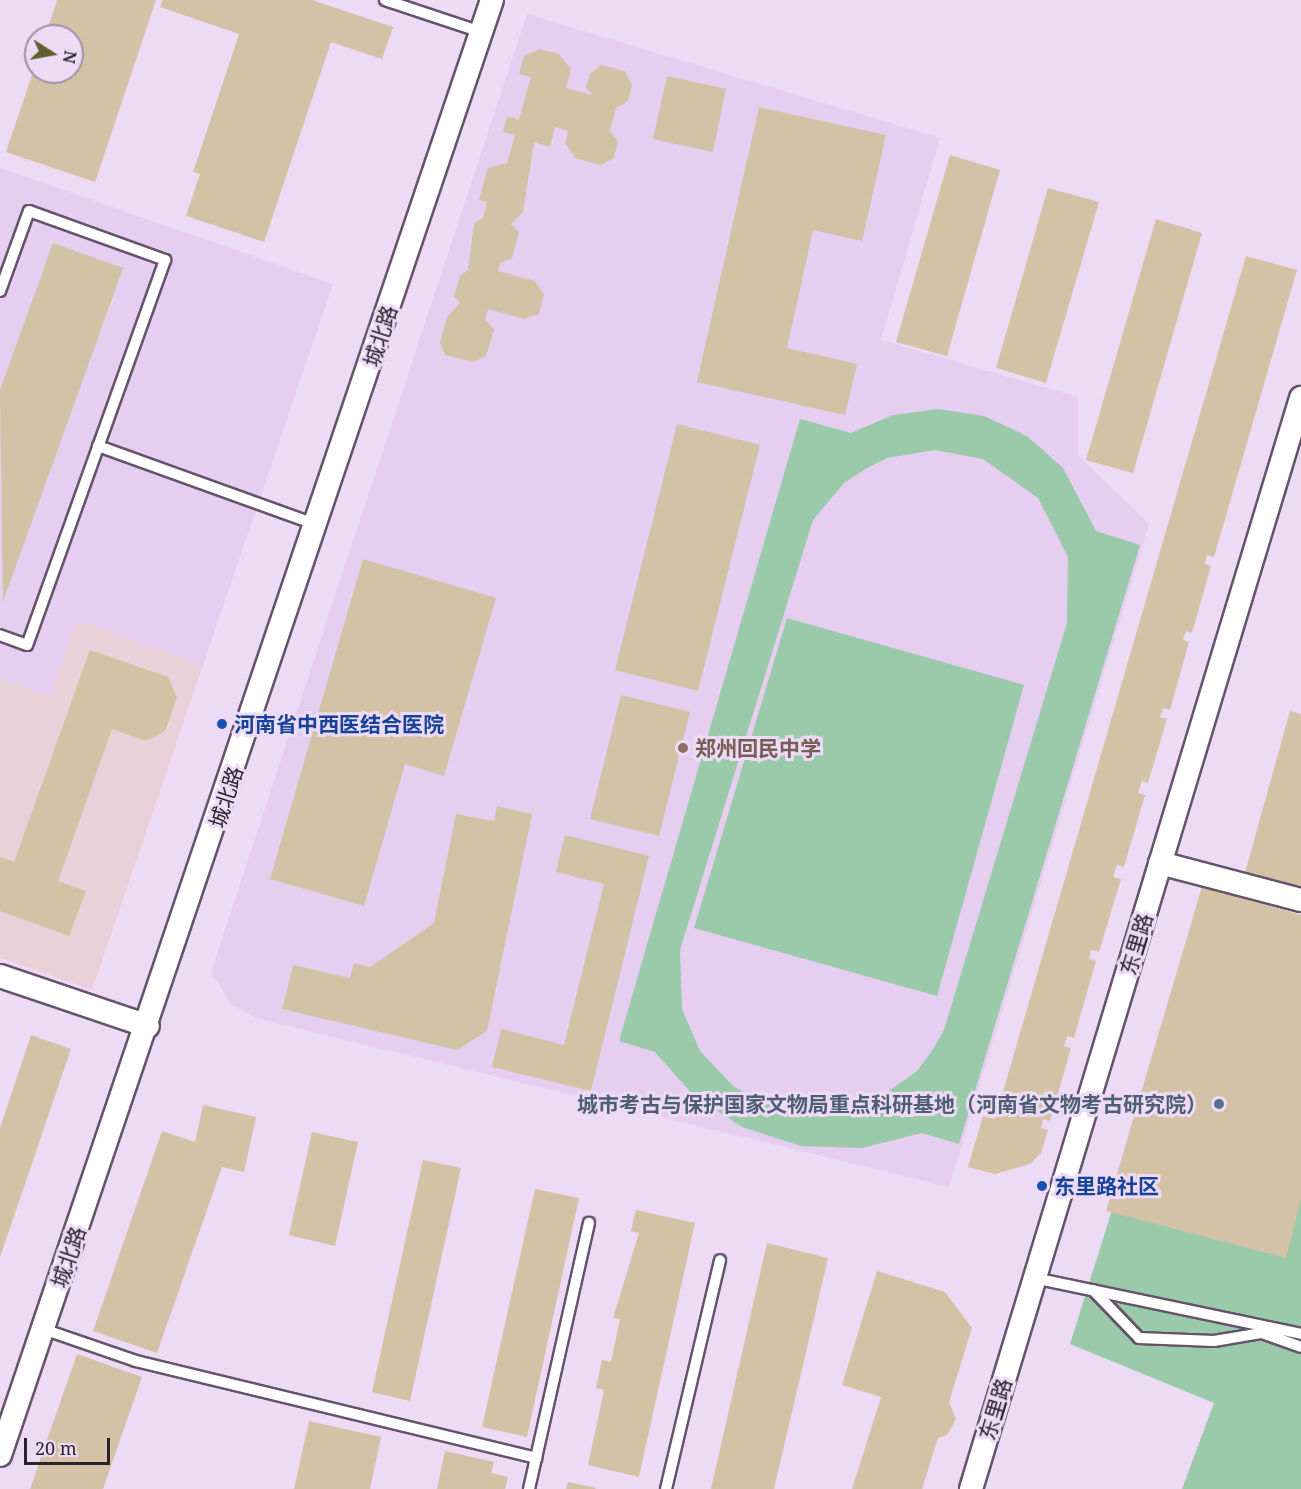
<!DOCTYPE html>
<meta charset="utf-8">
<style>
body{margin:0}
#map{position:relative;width:1301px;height:1489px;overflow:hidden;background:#eddaf5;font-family:"Noto Serif","Noto Sans SC",serif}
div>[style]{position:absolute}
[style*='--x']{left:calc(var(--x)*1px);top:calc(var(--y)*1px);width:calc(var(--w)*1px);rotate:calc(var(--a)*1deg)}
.built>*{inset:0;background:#e5ceef}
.medical>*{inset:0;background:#ead0d8}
.green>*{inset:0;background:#9acaaa}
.building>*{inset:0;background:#d4c2a7}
.roads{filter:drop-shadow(2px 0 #64546b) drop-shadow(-2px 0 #64546b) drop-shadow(0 2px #64546b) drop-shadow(0 -2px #64546b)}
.lane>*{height:10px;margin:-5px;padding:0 5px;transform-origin:5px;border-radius:5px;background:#fff}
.street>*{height:22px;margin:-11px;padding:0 11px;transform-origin:11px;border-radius:11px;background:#fff}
.dots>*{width:16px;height:16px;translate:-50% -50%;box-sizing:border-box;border:3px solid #eddaf5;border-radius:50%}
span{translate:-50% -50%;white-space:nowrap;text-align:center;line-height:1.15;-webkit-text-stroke:6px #eddaf5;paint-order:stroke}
.street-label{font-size:21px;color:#2a232c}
.transit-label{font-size:21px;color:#164399;font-weight:700}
.left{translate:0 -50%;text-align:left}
.education-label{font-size:21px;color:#785e54;font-weight:700}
.service-label{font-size:21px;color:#4e5e75;font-weight:700}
.right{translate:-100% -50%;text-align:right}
.north{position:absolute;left:24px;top:24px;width:60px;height:60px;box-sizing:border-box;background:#eddaf5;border:2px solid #9f91a5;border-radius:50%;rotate:101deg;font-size:16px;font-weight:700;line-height:24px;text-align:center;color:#2a232c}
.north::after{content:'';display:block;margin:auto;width:21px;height:27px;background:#5f5f2c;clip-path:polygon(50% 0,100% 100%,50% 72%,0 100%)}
.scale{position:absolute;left:24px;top:1438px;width:86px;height:27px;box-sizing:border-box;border:3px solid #2a232c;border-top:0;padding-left:8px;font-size:18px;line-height:21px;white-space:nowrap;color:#2a232c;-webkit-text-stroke:4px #eddaf5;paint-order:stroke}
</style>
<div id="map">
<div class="built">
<div style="clip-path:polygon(527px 14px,940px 138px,881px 340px,1078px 397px,1078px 455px,1149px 524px,949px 1187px,256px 1018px,232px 1005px,211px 972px)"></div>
<div style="clip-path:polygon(0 168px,333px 284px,203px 665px,77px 621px,50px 697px,0 679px)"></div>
</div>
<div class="medical">
<div style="clip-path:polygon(77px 620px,203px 665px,92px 990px,0 958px,0 679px,50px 697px)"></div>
</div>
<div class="green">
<div style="clip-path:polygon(evenodd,939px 409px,984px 416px,1027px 436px,1063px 468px,1096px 531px,1140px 545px,959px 1144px,922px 1133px,862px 1148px,801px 1146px,742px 1127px,693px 1095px,655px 1052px,619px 1041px,800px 419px,851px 433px,893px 415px,939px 409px,935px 450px,983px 459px,1038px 498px,1068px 557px,1067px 623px,944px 1030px,932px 1051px,917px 1071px,876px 1100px,828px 1114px,779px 1109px,734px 1087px,700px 1051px,682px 1009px,680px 950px,813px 520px,844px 483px,865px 469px,887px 458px,935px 450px)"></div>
<div style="clip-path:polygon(787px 618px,1024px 685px,937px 996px,694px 928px)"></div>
<div style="clip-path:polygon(1212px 892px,1301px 917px,1301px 1489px,1182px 1489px,1214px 1403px,1070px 1344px)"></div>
</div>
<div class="building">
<div style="clip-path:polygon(57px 0,156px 0,95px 182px,6px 152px,36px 63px,36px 72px,72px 72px,72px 36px,45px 36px)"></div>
<div style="clip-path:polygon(163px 0,312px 0,393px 27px,382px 59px,331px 42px,264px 242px,186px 216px,200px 174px,193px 172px,239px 34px,160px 7px)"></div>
<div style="clip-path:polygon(539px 49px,559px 54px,571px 69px,566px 88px,592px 95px,586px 87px,590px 74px,601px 65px,625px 71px,632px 85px,628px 101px,616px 108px,610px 130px,618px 142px,613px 159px,600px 165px,575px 158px,565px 142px,568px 131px,555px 127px,550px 147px,534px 142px,523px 212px,511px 224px,519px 232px,512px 258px,500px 263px,498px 271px,535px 281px,544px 295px,539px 314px,524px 319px,488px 309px,485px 319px,494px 330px,486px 356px,473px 362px,445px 355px,440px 343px,447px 317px,460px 303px,454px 296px,460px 276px,468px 270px,474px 223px,483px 218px,487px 202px,479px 200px,488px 168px,507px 163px,515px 135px,503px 132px,507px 116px,519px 120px,531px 77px,519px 74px,524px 56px)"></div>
<div style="clip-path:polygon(667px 76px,726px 89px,713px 152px,653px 139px)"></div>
<div style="clip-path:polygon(759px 107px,886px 135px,862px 241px,813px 230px,787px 348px,857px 364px,845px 415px,697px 382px)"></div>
<div style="clip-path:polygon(950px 155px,1000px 170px,947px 356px,896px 342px)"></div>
<div style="clip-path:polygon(1048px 188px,1099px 202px,1046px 383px,996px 368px)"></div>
<div style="clip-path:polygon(1156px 219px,1202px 233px,1133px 473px,1086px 460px)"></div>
<div style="clip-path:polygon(53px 243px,123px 268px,3px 602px,0 390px)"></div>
<div style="clip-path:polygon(1246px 256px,1297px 270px,1214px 557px,1207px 555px,1205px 564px,1211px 566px,1192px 633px,1186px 631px,1183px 640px,1189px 642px,1170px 710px,1163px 708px,1160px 717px,1167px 719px,1148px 783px,1142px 781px,1138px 793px,1145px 795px,1124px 867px,1117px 865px,1113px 877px,1121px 879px,1099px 952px,1091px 950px,1089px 959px,1096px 961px,1074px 1038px,1067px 1036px,1064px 1046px,1071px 1048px,1050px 1121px,1043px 1119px,1041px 1128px,1048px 1130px,1041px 1153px,1030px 1164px,995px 1174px,968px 1167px,983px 1116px,995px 1119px)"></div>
<div style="clip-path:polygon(677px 424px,760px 445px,698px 691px,615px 670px)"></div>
<div style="clip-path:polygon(363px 559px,496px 598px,444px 776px,405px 764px,364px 906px,270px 879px)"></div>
<div style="clip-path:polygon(90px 650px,168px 677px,177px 698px,165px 731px,146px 741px,112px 729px,58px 881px,86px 891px,69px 936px,0 911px,0 857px,14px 862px)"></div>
<div style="clip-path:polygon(621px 695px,690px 712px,659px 836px,590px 819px)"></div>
<div style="clip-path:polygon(1290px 711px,1301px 714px,1301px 889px,1245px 873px)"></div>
<div style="clip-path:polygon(497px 806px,532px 814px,487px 1031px,457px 1050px,282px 1009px,293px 965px,350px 978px,354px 963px,370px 967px,434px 923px,456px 814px,494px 821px)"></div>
<div style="clip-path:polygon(565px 835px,649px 856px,591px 1091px,492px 1067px,501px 1029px,564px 1045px,604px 884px,556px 872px)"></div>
<div style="clip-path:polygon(1202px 887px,1301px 915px,1301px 1200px,1286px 1258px,1106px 1211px)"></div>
<div style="clip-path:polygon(31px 1035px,71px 1049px,0 1257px,0 1128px)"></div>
<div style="clip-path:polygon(203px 1105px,256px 1117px,244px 1172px,222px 1167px,157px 1353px,93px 1331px,162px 1131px,195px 1142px)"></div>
<div style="clip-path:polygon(312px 1132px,358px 1142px,335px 1246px,289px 1235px)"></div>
<div style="clip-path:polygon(423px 1160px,461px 1168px,410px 1401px,372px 1392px)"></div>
<div style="clip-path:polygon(535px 1189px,579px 1198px,527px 1437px,482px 1427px)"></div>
<div style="clip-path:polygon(636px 1210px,695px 1223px,639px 1477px,588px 1465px,604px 1390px,596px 1388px,602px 1360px,611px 1362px,620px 1319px,613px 1318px,639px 1233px,631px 1231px)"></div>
<div style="clip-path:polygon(767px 1243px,828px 1258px,774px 1489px,711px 1489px)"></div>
<div style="clip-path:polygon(877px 1271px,945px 1292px,972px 1328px,949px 1402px,956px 1419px,947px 1435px,938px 1438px,922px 1489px,852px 1489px,881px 1397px,842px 1385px)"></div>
<div style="clip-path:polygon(77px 1354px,142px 1377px,103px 1489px,30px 1489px)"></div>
<div style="clip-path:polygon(309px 1421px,381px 1437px,370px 1489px,294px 1489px)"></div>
<div style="clip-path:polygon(445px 1451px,494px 1462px,491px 1473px,508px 1477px,505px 1489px,437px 1489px)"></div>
<div style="clip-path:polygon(568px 1482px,596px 1488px,595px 1489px,566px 1489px)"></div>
</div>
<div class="roads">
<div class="lane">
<div style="--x:385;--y:0;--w:101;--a:18.4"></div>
<div style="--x:0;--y:291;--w:85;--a:-70.1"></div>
<div style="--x:29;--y:211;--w:145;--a:19.8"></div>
<div style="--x:165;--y:260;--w:409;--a:109.7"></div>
<div style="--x:27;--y:645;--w:29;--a:-160"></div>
<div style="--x:98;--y:446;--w:231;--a:19.8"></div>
<div style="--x:1034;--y:1278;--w:273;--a:11.8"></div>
<div style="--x:1093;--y:1290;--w:66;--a:46.2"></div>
<div style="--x:1139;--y:1338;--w:75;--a:2.3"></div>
<div style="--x:1214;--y:1341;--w:49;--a:-9.5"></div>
<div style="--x:1262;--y:1333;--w:41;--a:19.7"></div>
<div style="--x:43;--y:1329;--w:98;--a:19"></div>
<div style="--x:136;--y:1361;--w:412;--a:13.6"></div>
<div style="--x:529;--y:1489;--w:273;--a:-77.3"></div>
<div style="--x:666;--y:1489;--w:235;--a:-76.7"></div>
</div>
<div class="street">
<div style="--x:1160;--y:863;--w:146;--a:14.7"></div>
<div style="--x:0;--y:976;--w:156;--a:18.7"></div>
<div style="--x:0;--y:1455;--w:1536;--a:-71.32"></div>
<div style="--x:971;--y:1489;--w:1140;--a:-73.17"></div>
</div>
</div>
<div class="dots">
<div style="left:222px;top:724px;background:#1a4fb4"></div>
<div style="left:683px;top:748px;background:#8d6e63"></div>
<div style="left:1219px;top:1104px;background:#5c6f8a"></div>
<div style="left:1042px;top:1186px;background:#1a4fb4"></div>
</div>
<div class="street-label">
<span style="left:380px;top:336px;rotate:-72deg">城北路</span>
<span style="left:226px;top:797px;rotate:-72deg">城北路</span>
<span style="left:1136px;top:944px;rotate:-73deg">东里路</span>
<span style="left:68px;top:1257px;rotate:-71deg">城北路</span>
<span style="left:995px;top:1409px;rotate:-73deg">东里路</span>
</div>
<div class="transit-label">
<span class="left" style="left:234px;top:724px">河南省中西医结合医院</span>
<span class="left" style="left:1054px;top:1186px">东里路社区</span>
</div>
<div class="education-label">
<span class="left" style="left:695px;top:748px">郑州回民中学</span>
</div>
<div class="service-label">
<span class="right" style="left:1207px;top:1104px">城市考古与保护国家文物局重点科研基地（河南省文物考古研究院）</span>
</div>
<div class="north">N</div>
<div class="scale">20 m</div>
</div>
